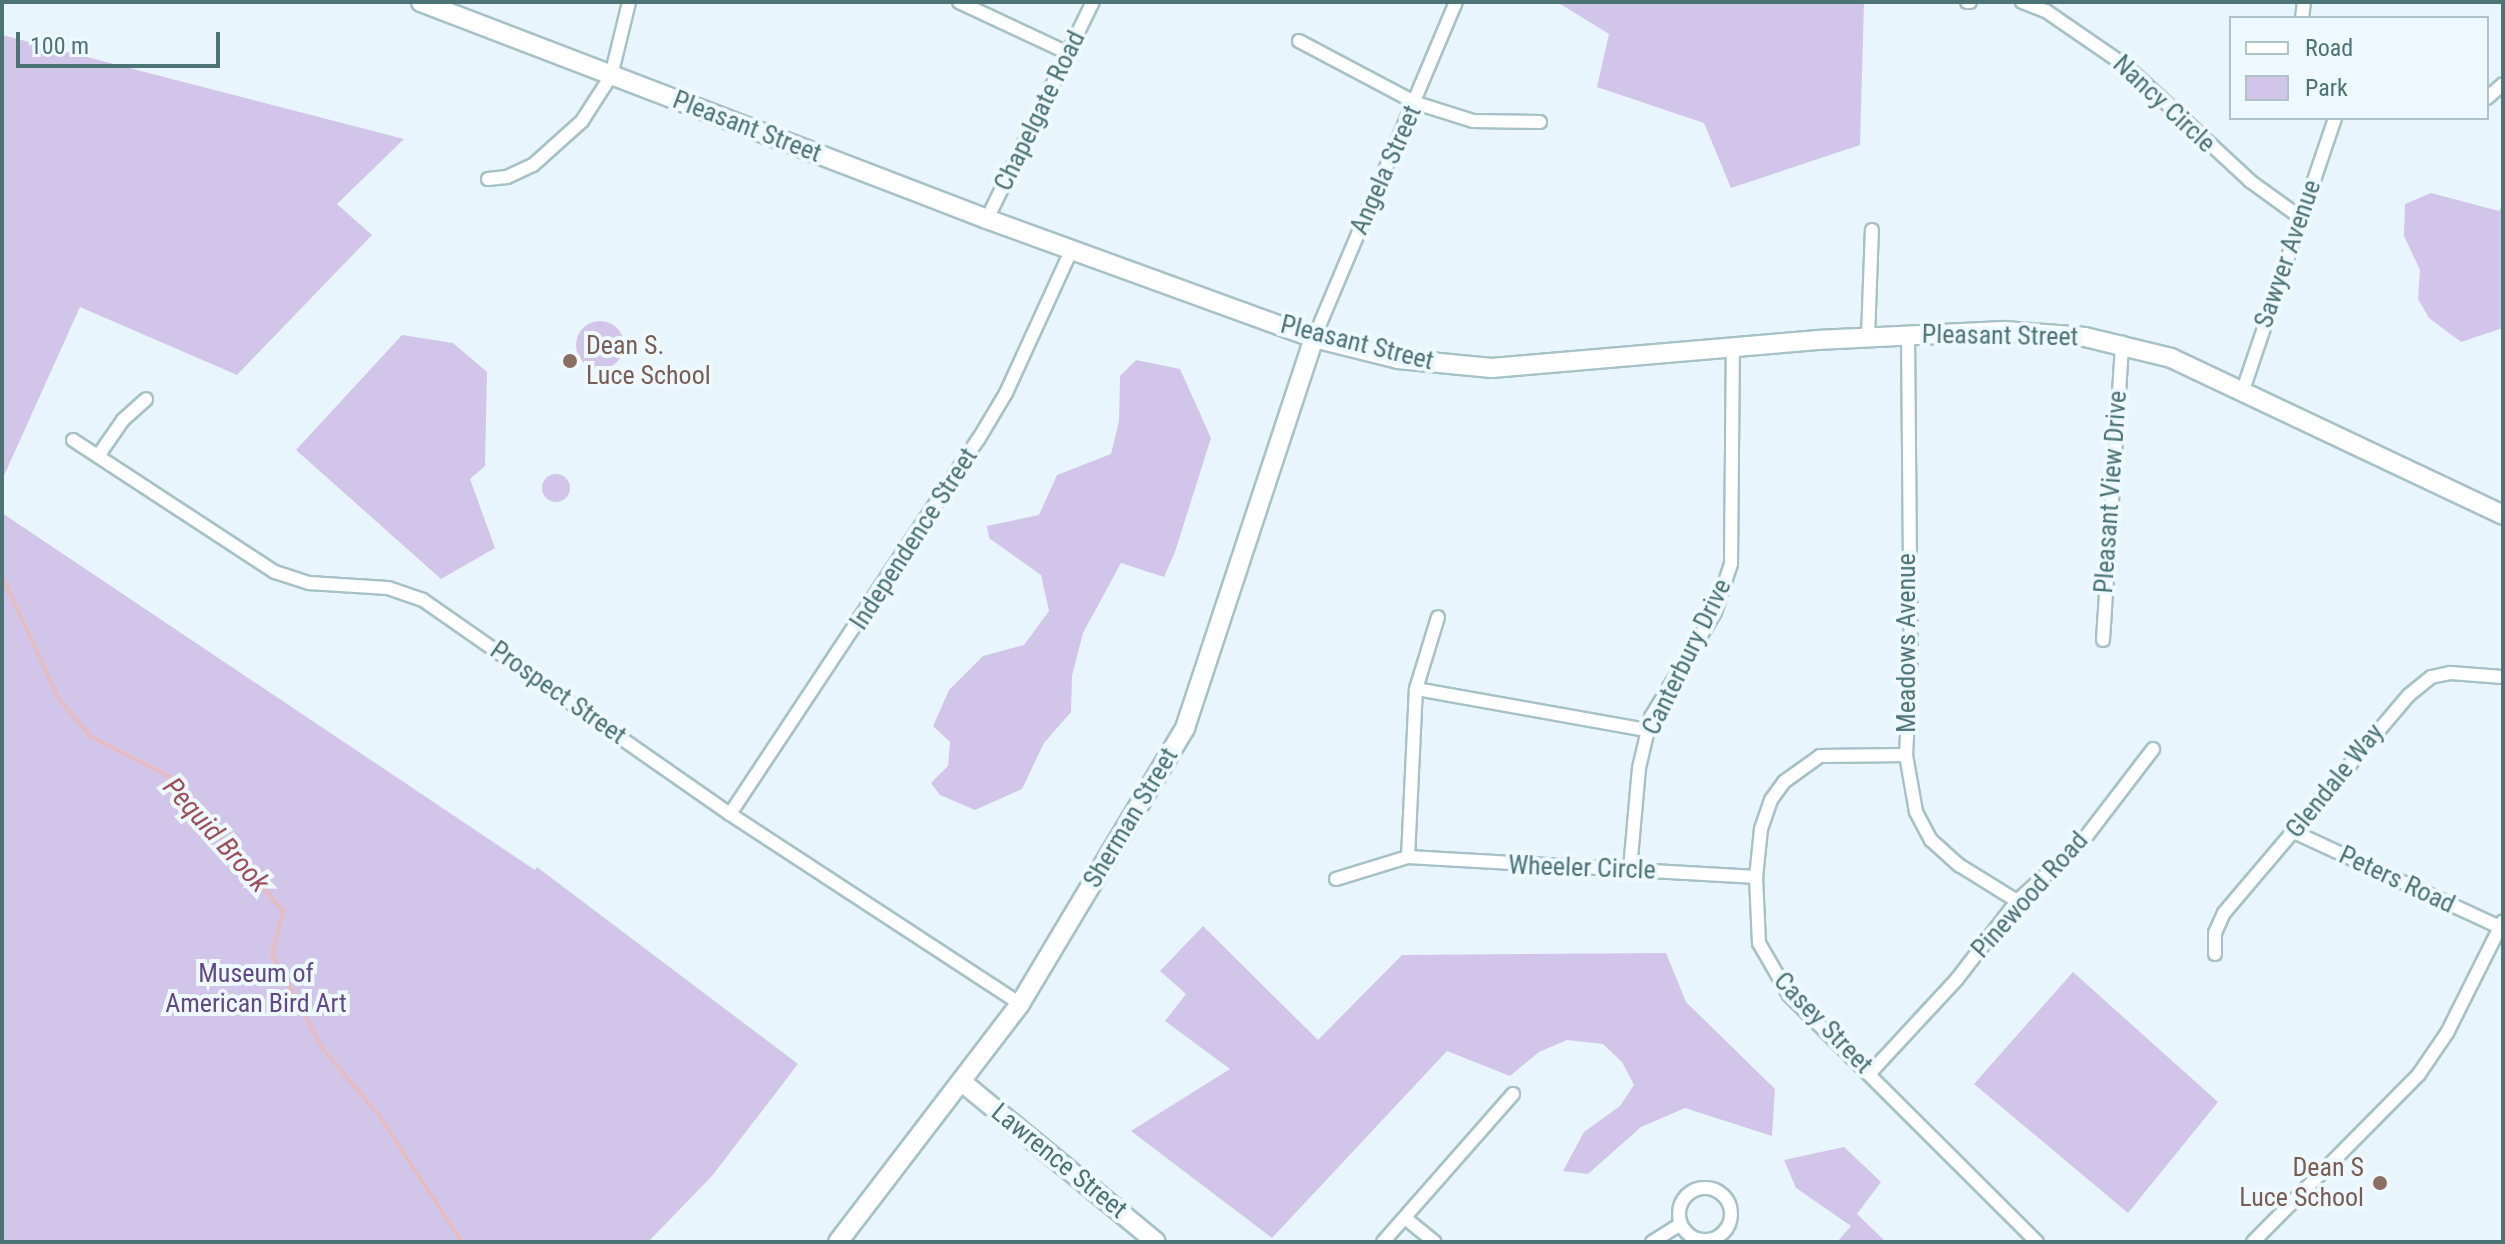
<!DOCTYPE html>
<style>
body{margin:0}
#map{position:relative;width:2505px;height:1244px;overflow:hidden;background:#e8f5fc;font-family:"Roboto Condensed",sans-serif}
div>[style]{position:absolute}
[style*='--x']{left:calc(var(--x)*1px);top:calc(var(--y)*1px);width:calc(var(--w)*1px);rotate:calc(var(--a)*1deg)}
.green>*{inset:0;background:#d1c6ea}
.round{border-radius:50%}
.stream>*{height:4px;margin:-2px;padding:0 2px;transform-origin:2px;border-radius:2px;background:#e5bcc2}
.roads{filter:drop-shadow(2px 0 #a6c2c7) drop-shadow(-2px 0 #a6c2c7) drop-shadow(0 2px #a6c2c7) drop-shadow(0 -2px #a6c2c7)}
.street>*{height:12px;margin:-6px;padding:0 6px;transform-origin:6px;border-radius:6px;background:#fff}
.street>.ring{margin:-6px;padding:0;box-sizing:content-box;background:none;border:12px solid #fff;border-radius:50%}
.secondary>*{height:18px;margin:-9px;padding:0 9px;transform-origin:9px;border-radius:9px;background:#fff}
.dots>*{width:22px;height:22px;translate:-50% -50%;box-sizing:border-box;border:4px solid #eef9ff;border-radius:50%}
span{translate:-50% -50%;white-space:nowrap;text-align:center;line-height:1.15;-webkit-text-stroke:8px #eef9ff;paint-order:stroke}
.street-label{font-size:26px;color:#4c7375}
.education-label{font-size:26px;color:#785e54}
.left{translate:0 -50%;text-align:left}
.right{translate:-100% -50%;text-align:right}
.park-label{font-size:26px;color:#634a87}
.water-label{font-size:28px;color:#9d5059;font-style:italic}
.frame{position:absolute;inset:0;border:4px solid #4c7375;pointer-events:none}
.legend{position:absolute;left:2229px;top:16px;width:260px;height:104px;box-sizing:border-box;background:#eef9ff;border:2px solid #adc3c8;margin:0;padding:10px 14px;list-style:none;font-size:24px;color:#4c7375}
.legend li{display:flex;align-items:center;gap:16px;height:40px}
.legend b{width:40px;border:2px solid #adc3c8}
.scale{position:absolute;left:16px;top:32px;width:204px;height:36px;box-sizing:border-box;border:4px solid #4c7375;border-top:0;padding-left:10px;font-size:24px;line-height:28px;white-space:nowrap;color:#4c7375;-webkit-text-stroke:6px #eef9ff;paint-order:stroke}
</style>
<div id="map">
<div class="green">
<div style="clip-path:polygon(1557px 2px,1864px 2px,1860px 145px,1731px 188px,1704px 123px,1597px 87px,1609px 34px)"></div>
<div style="clip-path:polygon(2px 35px,404px 139px,337px 204px,372px 235px,237px 375px,80px 307px,2px 480px)"></div>
<div style="clip-path:polygon(2431px 193px,2499px 211px,2503px 204px,2503px 328px,2461px 342px,2429px 318px,2418px 299px,2420px 270px,2404px 236px,2405px 204px)"></div>
<div class="round" style="left:576px;top:321px;width:48px;height:48px"></div>
<div style="clip-path:polygon(402px 335px,453px 343px,487px 372px,485px 466px,470px 479px,495px 548px,441px 579px,296px 450px)"></div>
<div style="clip-path:polygon(1136px 360px,1180px 369px,1211px 438px,1175px 552px,1164px 577px,1121px 563px,1083px 633px,1072px 676px,1071px 712px,1044px 743px,1022px 789px,975px 810px,940px 795px,931px 783px,948px 766px,950px 742px,933px 726px,949px 690px,983px 656px,1024px 645px,1049px 611px,1041px 575px,989px 538px,987px 526px,1039px 515px,1057px 475px,1111px 454px,1119px 421px,1120px 376px)"></div>
<div class="round" style="left:542px;top:474px;width:28px;height:28px"></div>
<div style="clip-path:polygon(2px 513px,535px 870px,537px 867px,798px 1064px,712px 1176px,648px 1242px,2px 1242px)"></div>
<div style="clip-path:polygon(1203px 926px,1318px 1040px,1402px 955px,1666px 953px,1686px 1002px,1775px 1089px,1772px 1136px,1685px 1108px,1641px 1127px,1588px 1174px,1563px 1171px,1584px 1132px,1620px 1106px,1634px 1085px,1622px 1062px,1603px 1044px,1567px 1040px,1539px 1052px,1510px 1076px,1447px 1051px,1272px 1238px,1131px 1131px,1230px 1069px,1165px 1021px,1186px 994px,1160px 971px)"></div>
<div style="clip-path:polygon(2073px 972px,2218px 1102px,2128px 1213px,1974px 1084px)"></div>
<div style="clip-path:polygon(1844px 1147px,1881px 1182px,1857px 1214px,1886px 1242px,1837px 1242px,1851px 1226px,1796px 1188px,1784px 1160px)"></div>
</div>
<div class="stream">
<div style="--x:2;--y:576;--w:134;--a:65.3"></div>
<div style="--x:58;--y:698;--w:50;--a:49.9"></div>
<div style="--x:90;--y:736;--w:88;--a:27.1"></div>
<div style="--x:168;--y:776;--w:177;--a:49.6"></div>
<div style="--x:283;--y:911;--w:44;--a:104.3"></div>
<div style="--x:272;--y:954;--w:108;--a:61.8"></div>
<div style="--x:323;--y:1049;--w:89;--a:50"></div>
<div style="--x:380;--y:1117;--w:149;--a:56.7"></div>
</div>
<div class="roads">
<div class="street">
<div style="--x:959;--y:2;--w:120;--a:25.1"></div>
<div style="--x:1967;--y:2;--w:3;--a:0"></div>
<div style="--x:2022;--y:2;--w:26;--a:21"></div>
<div style="--x:2046;--y:11;--w:97;--a:34.5"></div>
<div style="--x:2126;--y:66;--w:169;--a:42.8"></div>
<div style="--x:2250;--y:181;--w:62;--a:35.8"></div>
<div style="--x:2302;--y:18;--w:16;--a:-83"></div>
<div style="--x:1299;--y:41;--w:132;--a:27.9"></div>
<div style="--x:1416;--y:103;--w:60;--a:17.5"></div>
<div style="--x:1473;--y:121;--w:67;--a:0.9"></div>
<div style="--x:2487;--y:98;--w:21;--a:-41"></div>
<div style="--x:488;--y:179;--w:19;--a:-6"></div>
<div style="--x:507;--y:177;--w:29;--a:-25"></div>
<div style="--x:533;--y:165;--w:66;--a:-41.9"></div>
<div style="--x:582;--y:121;--w:54;--a:-57.2"></div>
<div style="--x:611;--y:76;--w:76;--a:-76.3"></div>
<div style="--x:987;--y:219;--w:242;--a:-64"></div>
<div style="--x:1908;--y:335;--w:322;--a:89.5"></div>
<div style="--x:1911;--y:657;--w:98;--a:92.9"></div>
<div style="--x:1906;--y:755;--w:58;--a:80"></div>
<div style="--x:1916;--y:812;--w:32;--a:62"></div>
<div style="--x:1931;--y:840;--w:38;--a:42"></div>
<div style="--x:1959;--y:865;--w:68;--a:31.8"></div>
<div style="--x:1868;--y:337;--w:107;--a:-87.9"></div>
<div style="--x:1314;--y:338;--w:365;--a:-67.1"></div>
<div style="--x:2243;--y:390;--w:287;--a:-71.3"></div>
<div style="--x:73;--y:440;--w:241;--a:33.2"></div>
<div style="--x:275;--y:572;--w:36;--a:18"></div>
<div style="--x:309;--y:583;--w:79;--a:3.6"></div>
<div style="--x:388;--y:588;--w:37;--a:19"></div>
<div style="--x:423;--y:600;--w:374;--a:34.9"></div>
<div style="--x:730;--y:814;--w:347;--a:33.2"></div>
<div style="--x:98;--y:456;--w:44;--a:-55.2"></div>
<div style="--x:123;--y:420;--w:31;--a:-42"></div>
<div style="--x:2103;--y:640;--w:298;--a:-86.3"></div>
<div style="--x:1416;--y:689;--w:235;--a:10.1"></div>
<div style="--x:1906;--y:755;--w:86;--a:179.3"></div>
<div style="--x:1820;--y:756;--w:44;--a:144.2"></div>
<div style="--x:1784;--y:782;--w:22;--a:126"></div>
<div style="--x:1771;--y:800;--w:31;--a:109"></div>
<div style="--x:1761;--y:829;--w:48;--a:95.9"></div>
<div style="--x:1756;--y:877;--w:66;--a:87.4"></div>
<div style="--x:1759;--y:943;--w:60;--a:60"></div>
<div style="--x:1789;--y:995;--w:350;--a:44.9"></div>
<div style="--x:730;--y:814;--w:449;--a:-56.5"></div>
<div style="--x:978;--y:440;--w:55;--a:-59.2"></div>
<div style="--x:1006;--y:393;--w:158;--a:-65.4"></div>
<div style="--x:2294;--y:832;--w:227;--a:24.8"></div>
<div style="--x:1408;--y:857;--w:168;--a:-87.3"></div>
<div style="--x:1416;--y:689;--w:75;--a:-73"></div>
<div style="--x:1630;--y:869;--w:101;--a:-84.9"></div>
<div style="--x:1639;--y:768;--w:52;--a:-76.8"></div>
<div style="--x:1651;--y:717;--w:123;--a:-58.6"></div>
<div style="--x:1715;--y:612;--w:51;--a:-71.6"></div>
<div style="--x:1731;--y:564;--w:216;--a:-89.5"></div>
<div style="--x:1336;--y:879;--w:75;--a:-17"></div>
<div style="--x:1408;--y:857;--w:349;--a:3.3"></div>
<div style="--x:2215;--y:954;--w:21;--a:-90"></div>
<div style="--x:2215;--y:933;--w:22;--a:-66"></div>
<div style="--x:2224;--y:913;--w:286;--a:-49.7"></div>
<div style="--x:2409;--y:695;--w:28;--a:-39"></div>
<div style="--x:2431;--y:677;--w:19;--a:-12"></div>
<div style="--x:2450;--y:673;--w:53;--a:4.3"></div>
<div style="--x:1870;--y:1073;--w:128;--a:-47.2"></div>
<div style="--x:1957;--y:979;--w:98;--a:-52.4"></div>
<div style="--x:2017;--y:901;--w:88;--a:-42.2"></div>
<div style="--x:2082;--y:842;--w:117;--a:-52.6"></div>
<div class="ring" style="left:1679px;top:1188px;width:40px;height:40px"></div>
<div style="--x:1405;--y:1218;--w:38;--a:39"></div>
<div style="--x:1383;--y:1242;--w:197;--a:-48.7"></div>
<div style="--x:1652;--y:1242;--w:34;--a:-32"></div>
<div style="--x:2253;--y:1242;--w:236;--a:-45.3"></div>
<div style="--x:2419;--y:1074;--w:50;--a:-55.7"></div>
<div style="--x:2447;--y:1033;--w:125;--a:-63.4"></div>
</div>
<div class="secondary">
<div style="--x:421;--y:2;--w:606;--a:20.98"></div>
<div style="--x:987;--y:219;--w:348;--a:20"></div>
<div style="--x:1314;--y:338;--w:87;--a:14"></div>
<div style="--x:1398;--y:359;--w:94;--a:5.5"></div>
<div style="--x:1492;--y:368;--w:326;--a:-4.9"></div>
<div style="--x:1817;--y:340;--w:187;--a:-2.8"></div>
<div style="--x:2004;--y:331;--w:81;--a:4.2"></div>
<div style="--x:2085;--y:337;--w:89;--a:13.7"></div>
<div style="--x:2171;--y:358;--w:367;--a:25.3"></div>
<div style="--x:962;--y:1082;--w:251;--a:39.5"></div>
<div style="--x:838;--y:1242;--w:300;--a:-52.6"></div>
<div style="--x:1020;--y:1004;--w:322;--a:-59.1"></div>
<div style="--x:1185;--y:728;--w:411;--a:-71.7"></div>
</div>
</div>
<div class="dots">
<div style="left:570px;top:361px;background:#8d6e63"></div>
<div style="left:2380px;top:1183px;background:#8d6e63"></div>
</div>
<div class="street-label">
<span style="left:2164px;top:104px;rotate:43deg">Nancy Circle</span>
<span style="left:1040px;top:111px;rotate:-64deg">Chapelgate Road</span>
<span style="left:747px;top:127px;rotate:21deg">Pleasant Street</span>
<span style="left:1386px;top:170px;rotate:-66deg">Angela Street</span>
<span style="left:2288px;top:254px;rotate:-71deg">Sawyer Avenue</span>
<span style="left:2000px;top:336px;rotate:1deg">Pleasant Street</span>
<span style="left:1357px;top:343px;rotate:14deg">Pleasant Street</span>
<span style="left:2111px;top:492px;rotate:-86deg">Pleasant View Drive</span>
<span style="left:914px;top:539px;rotate:-57deg">Independence Street</span>
<span style="left:1907px;top:643px;rotate:-90deg">Meadows Avenue</span>
<span style="left:1687px;top:657px;rotate:-64deg">Canterbury Drive</span>
<span style="left:558px;top:693px;rotate:35deg">Prospect Street</span>
<span style="left:2335px;top:781px;rotate:-51deg">Glendale Way</span>
<span style="left:1131px;top:818px;rotate:-59deg">Sherman Street</span>
<span style="left:1582px;top:868px;rotate:2deg">Wheeler Circle</span>
<span style="left:2397px;top:880px;rotate:25deg">Peters Road</span>
<span style="left:2030px;top:895px;rotate:-48deg">Pinewood Road</span>
<span style="left:1823px;top:1023px;rotate:46deg">Casey Street</span>
<span style="left:1059px;top:1161px;rotate:39deg">Lawrence Street</span>
</div>
<div class="education-label">
<span class="left" style="left:586px;top:361px">Dean S.<br>Luce School</span>
<span class="right" style="left:2364px;top:1183px">Dean S<br>Luce School</span>
</div>
<div class="park-label">
<span style="left:256px;top:989px">Museum of<br>American Bird Art</span>
</div>
<div class="water-label">
<span style="left:216px;top:835px;rotate:48deg">Pequid Brook</span>
</div>
<div class="frame"></div>
<ul class="legend">
<li><b style="height:10px;background:#fff"></b>Road</li>
<li><b style="height:22px;background:#d1c6ea"></b>Park</li>
</ul>
<div class="scale">100 m</div>
</div>
